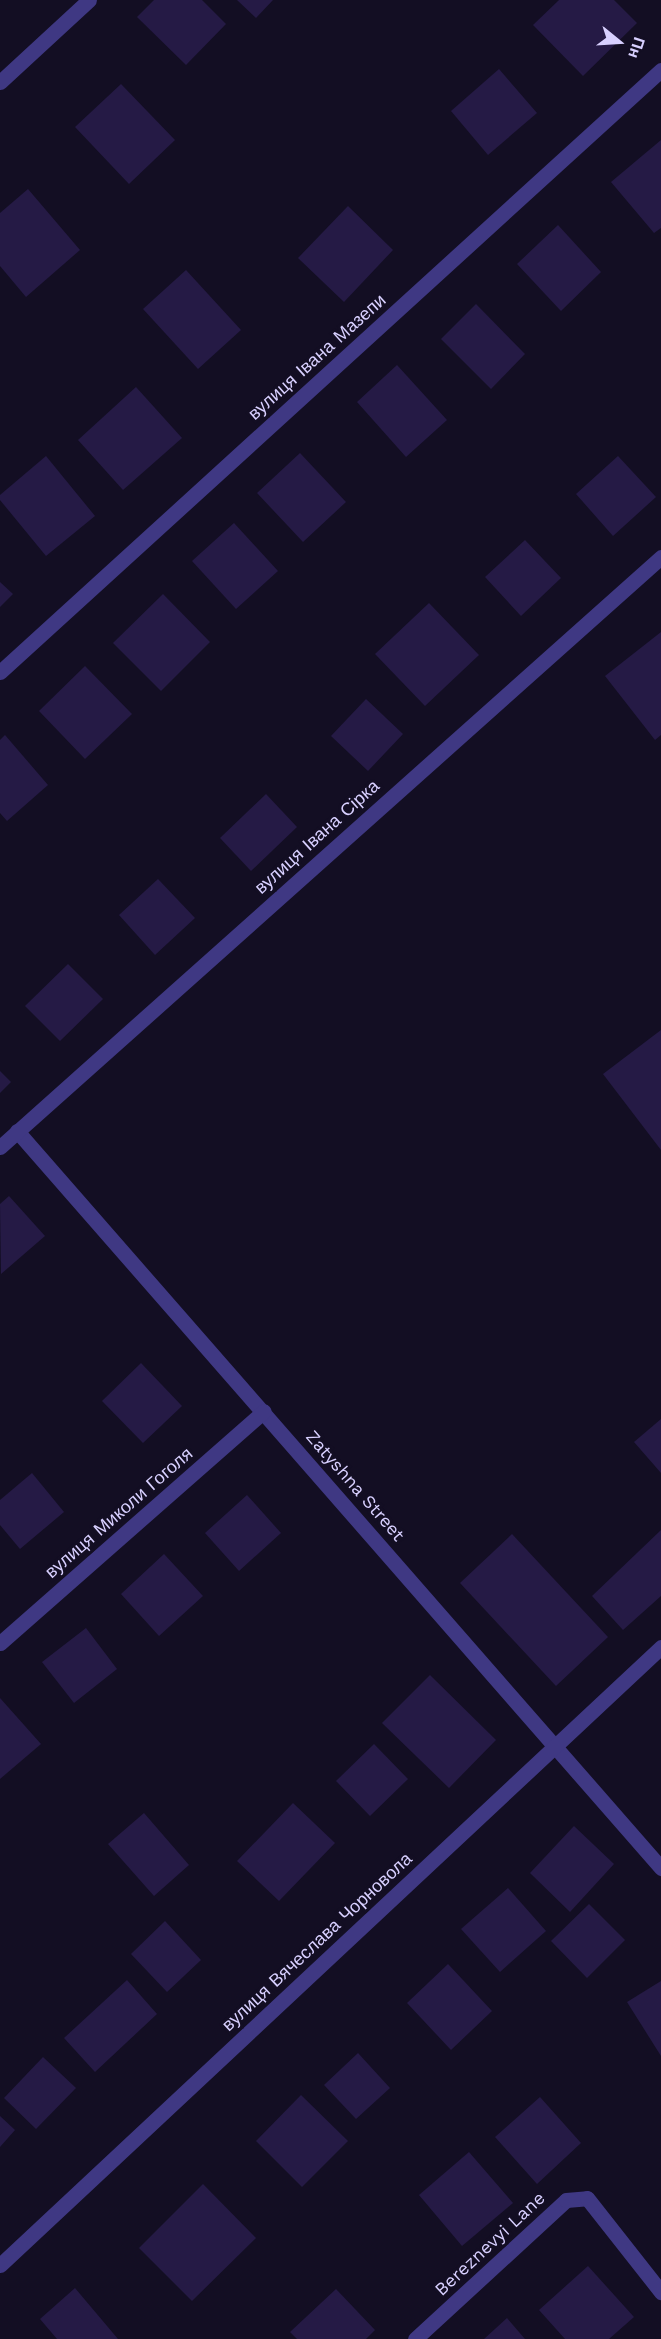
<!DOCTYPE html>
<meta charset="utf-8">
<style>
body{margin:0}
#map{position:relative;width:661px;height:2339px;overflow:hidden;background:#130e23;font-family:"Work Sans",sans-serif}
div>[style]{position:absolute}
[style*='--x']{left:calc(var(--x)*1px);top:calc(var(--y)*1px);width:calc(var(--w)*1px);rotate:calc(var(--a)*1deg)}
.building>*{inset:0;background:#251a45}
.street>*{height:15px;margin:-7.5px;padding:0 7.5px;transform-origin:7.5px;border-radius:7.5px;background:#3f3883}
span{translate:-50% -50%;white-space:nowrap;text-align:center;line-height:1.15;-webkit-text-stroke:6px #130e23;paint-order:stroke}
.street-label{font-size:18px;color:#d8d0ff}
.north{position:absolute;left:589px;top:12px;width:60px;height:60px;-webkit-text-stroke:4px #130e23;paint-order:stroke;rotate:108deg;font-size:16px;font-weight:700;line-height:24px;text-align:center;color:#d8d0ff}
.north::after{content:'';display:block;margin:auto;width:21px;height:27px;background:#d8d0ff;clip-path:polygon(50% 0,100% 100%,50% 72%,0 100%)}
</style>
<div id="map">
<div class="building">
<div style="clip-path:polygon(154px 0,202px 0,226px 24px,186px 65px,137px 17px)"></div>
<div style="clip-path:polygon(237px 0,273px 0,256px 18px)"></div>
<div style="clip-path:polygon(559px 0,614px 0,637px 23px,583px 76px,533px 25px)"></div>
<div style="clip-path:polygon(499px 69px,537px 113px,488px 155px,451px 111px)"></div>
<div style="clip-path:polygon(121px 84px,175px 140px,129px 184px,75px 127px)"></div>
<div style="clip-path:polygon(661px 140px,661px 228px,654px 233px,611px 182px)"></div>
<div style="clip-path:polygon(28px 189px,80px 250px,26px 297px,0 266px,0 213px)"></div>
<div style="clip-path:polygon(348px 206px,393px 250px,344px 302px,298px 258px)"></div>
<div style="clip-path:polygon(558px 225px,601px 272px,561px 311px,517px 264px)"></div>
<div style="clip-path:polygon(186px 270px,241px 330px,198px 369px,143px 309px)"></div>
<div style="clip-path:polygon(476px 304px,525px 354px,491px 389px,441px 339px)"></div>
<div style="clip-path:polygon(397px 365px,447px 420px,406px 457px,357px 402px)"></div>
<div style="clip-path:polygon(136px 387px,182px 438px,123px 490px,78px 440px)"></div>
<div style="clip-path:polygon(300px 453px,346px 502px,303px 542px,257px 493px)"></div>
<div style="clip-path:polygon(46px 456px,95px 516px,46px 556px,0 500px,0 495px)"></div>
<div style="clip-path:polygon(618px 456px,656px 497px,613px 536px,576px 494px)"></div>
<div style="clip-path:polygon(234px 523px,278px 571px,236px 609px,192px 561px)"></div>
<div style="clip-path:polygon(525px 540px,561px 578px,521px 616px,485px 577px)"></div>
<div style="clip-path:polygon(0 582px,13px 594px,0 607px)"></div>
<div style="clip-path:polygon(163px 594px,210px 642px,161px 691px,113px 643px)"></div>
<div style="clip-path:polygon(429px 603px,479px 655px,425px 706px,375px 654px)"></div>
<div style="clip-path:polygon(661px 632px,661px 735px,655px 740px,605px 676px)"></div>
<div style="clip-path:polygon(85px 666px,132px 714px,85px 759px,39px 711px)"></div>
<div style="clip-path:polygon(366px 699px,403px 734px,368px 771px,331px 736px)"></div>
<div style="clip-path:polygon(5px 735px,48px 785px,7px 821px,0 813px,0 740px)"></div>
<div style="clip-path:polygon(266px 794px,297px 827px,251px 871px,220px 838px)"></div>
<div style="clip-path:polygon(158px 879px,195px 918px,155px 955px,119px 915px)"></div>
<div style="clip-path:polygon(68px 964px,103px 999px,60px 1041px,25px 1006px)"></div>
<div style="clip-path:polygon(661px 1030px,661px 1150px,603px 1074px)"></div>
<div style="clip-path:polygon(0 1071px,11px 1082px,0 1093px)"></div>
<div style="clip-path:polygon(9px 1196px,45px 1236px,1px 1274px,0 1204px)"></div>
<div style="clip-path:polygon(141px 1363px,182px 1406px,143px 1443px,102px 1401px)"></div>
<div style="clip-path:polygon(661px 1419px,661px 1473px,634px 1442px)"></div>
<div style="clip-path:polygon(32px 1473px,64px 1512px,20px 1549px,0 1525px,0 1500px)"></div>
<div style="clip-path:polygon(247px 1495px,281px 1533px,239px 1571px,205px 1533px)"></div>
<div style="clip-path:polygon(661px 1530px,661px 1596px,623px 1630px,592px 1596px)"></div>
<div style="clip-path:polygon(512px 1534px,608px 1637px,556px 1686px,460px 1583px)"></div>
<div style="clip-path:polygon(164px 1554px,203px 1596px,159px 1636px,121px 1594px)"></div>
<div style="clip-path:polygon(86px 1628px,117px 1669px,74px 1703px,42px 1662px)"></div>
<div style="clip-path:polygon(430px 1675px,496px 1740px,449px 1788px,382px 1723px)"></div>
<div style="clip-path:polygon(0 1698px,41px 1744px,0 1779px)"></div>
<div style="clip-path:polygon(374px 1744px,408px 1779px,370px 1816px,336px 1781px)"></div>
<div style="clip-path:polygon(293px 1803px,335px 1843px,279px 1901px,237px 1861px)"></div>
<div style="clip-path:polygon(144px 1813px,189px 1865px,154px 1896px,108px 1844px)"></div>
<div style="clip-path:polygon(574px 1826px,614px 1864px,570px 1912px,530px 1873px)"></div>
<div style="clip-path:polygon(508px 1888px,546px 1931px,500px 1972px,461px 1929px)"></div>
<div style="clip-path:polygon(589px 1904px,625px 1940px,587px 1978px,551px 1941px)"></div>
<div style="clip-path:polygon(165px 1921px,201px 1960px,167px 1992px,131px 1954px)"></div>
<div style="clip-path:polygon(448px 1964px,492px 2011px,451px 2050px,407px 2003px)"></div>
<div style="clip-path:polygon(127px 1980px,157px 2014px,95px 2072px,64px 2038px)"></div>
<div style="clip-path:polygon(661px 1981px,661px 2056px,627px 2002px)"></div>
<div style="clip-path:polygon(358px 2053px,390px 2088px,356px 2119px,324px 2085px)"></div>
<div style="clip-path:polygon(43px 2057px,76px 2088px,36px 2129px,4px 2098px)"></div>
<div style="clip-path:polygon(301px 2095px,348px 2141px,302px 2187px,256px 2141px)"></div>
<div style="clip-path:polygon(540px 2097px,581px 2143px,537px 2184px,495px 2137px)"></div>
<div style="clip-path:polygon(0 2116px,15px 2130px,0 2147px)"></div>
<div style="clip-path:polygon(469px 2152px,513px 2203px,462px 2246px,419px 2195px)"></div>
<div style="clip-path:polygon(203px 2184px,256px 2238px,192px 2301px,139px 2248px)"></div>
<div style="clip-path:polygon(588px 2266px,634px 2317px,609px 2339px,565px 2339px,539px 2310px)"></div>
<div style="clip-path:polygon(75px 2288px,118px 2339px,57px 2339px,40px 2319px)"></div>
<div style="clip-path:polygon(336px 2289px,375px 2330px,366px 2339px,297px 2339px,290px 2332px)"></div>
<div style="clip-path:polygon(507px 2318px,525px 2339px,484px 2339px)"></div>
</div>
<div class="street">
<div style="--x:0;--y:82;--w:121;--a:-42.7"></div>
<div style="--x:0;--y:672;--w:894;--a:-42.33"></div>
<div style="--x:17;--y:1131;--w:979;--a:48.85"></div>
<div style="--x:0;--y:1147;--w:886;--a:-41.75"></div>
<div style="--x:0;--y:1643;--w:351;--a:-41.3"></div>
<div style="--x:0;--y:2265;--w:905;--a:-43.07"></div>
<div style="--x:415;--y:2339;--w:205;--a:-42.6"></div>
<div style="--x:566;--y:2200;--w:21;--a:-5"></div>
<div style="--x:587;--y:2198;--w:120;--a:51.8"></div>
</div>
<div class="street-label">
<span style="left:317px;top:357px;rotate:-42deg">вулиця Івана Мазепи</span>
<span style="left:317px;top:837px;rotate:-42deg">вулиця Івана Сірка</span>
<span style="left:355px;top:1486px;rotate:49deg">Zatyshna Street</span>
<span style="left:119px;top:1513px;rotate:-41deg">вулиця Миколи Гоголя</span>
<span style="left:317px;top:1942px;rotate:-43deg">вулиця Вячеслава Чорновола</span>
<span style="left:490px;top:2244px;rotate:-43deg">Bereznevyi Lane</span>
</div>
<div class="north">Пн</div>
</div>
